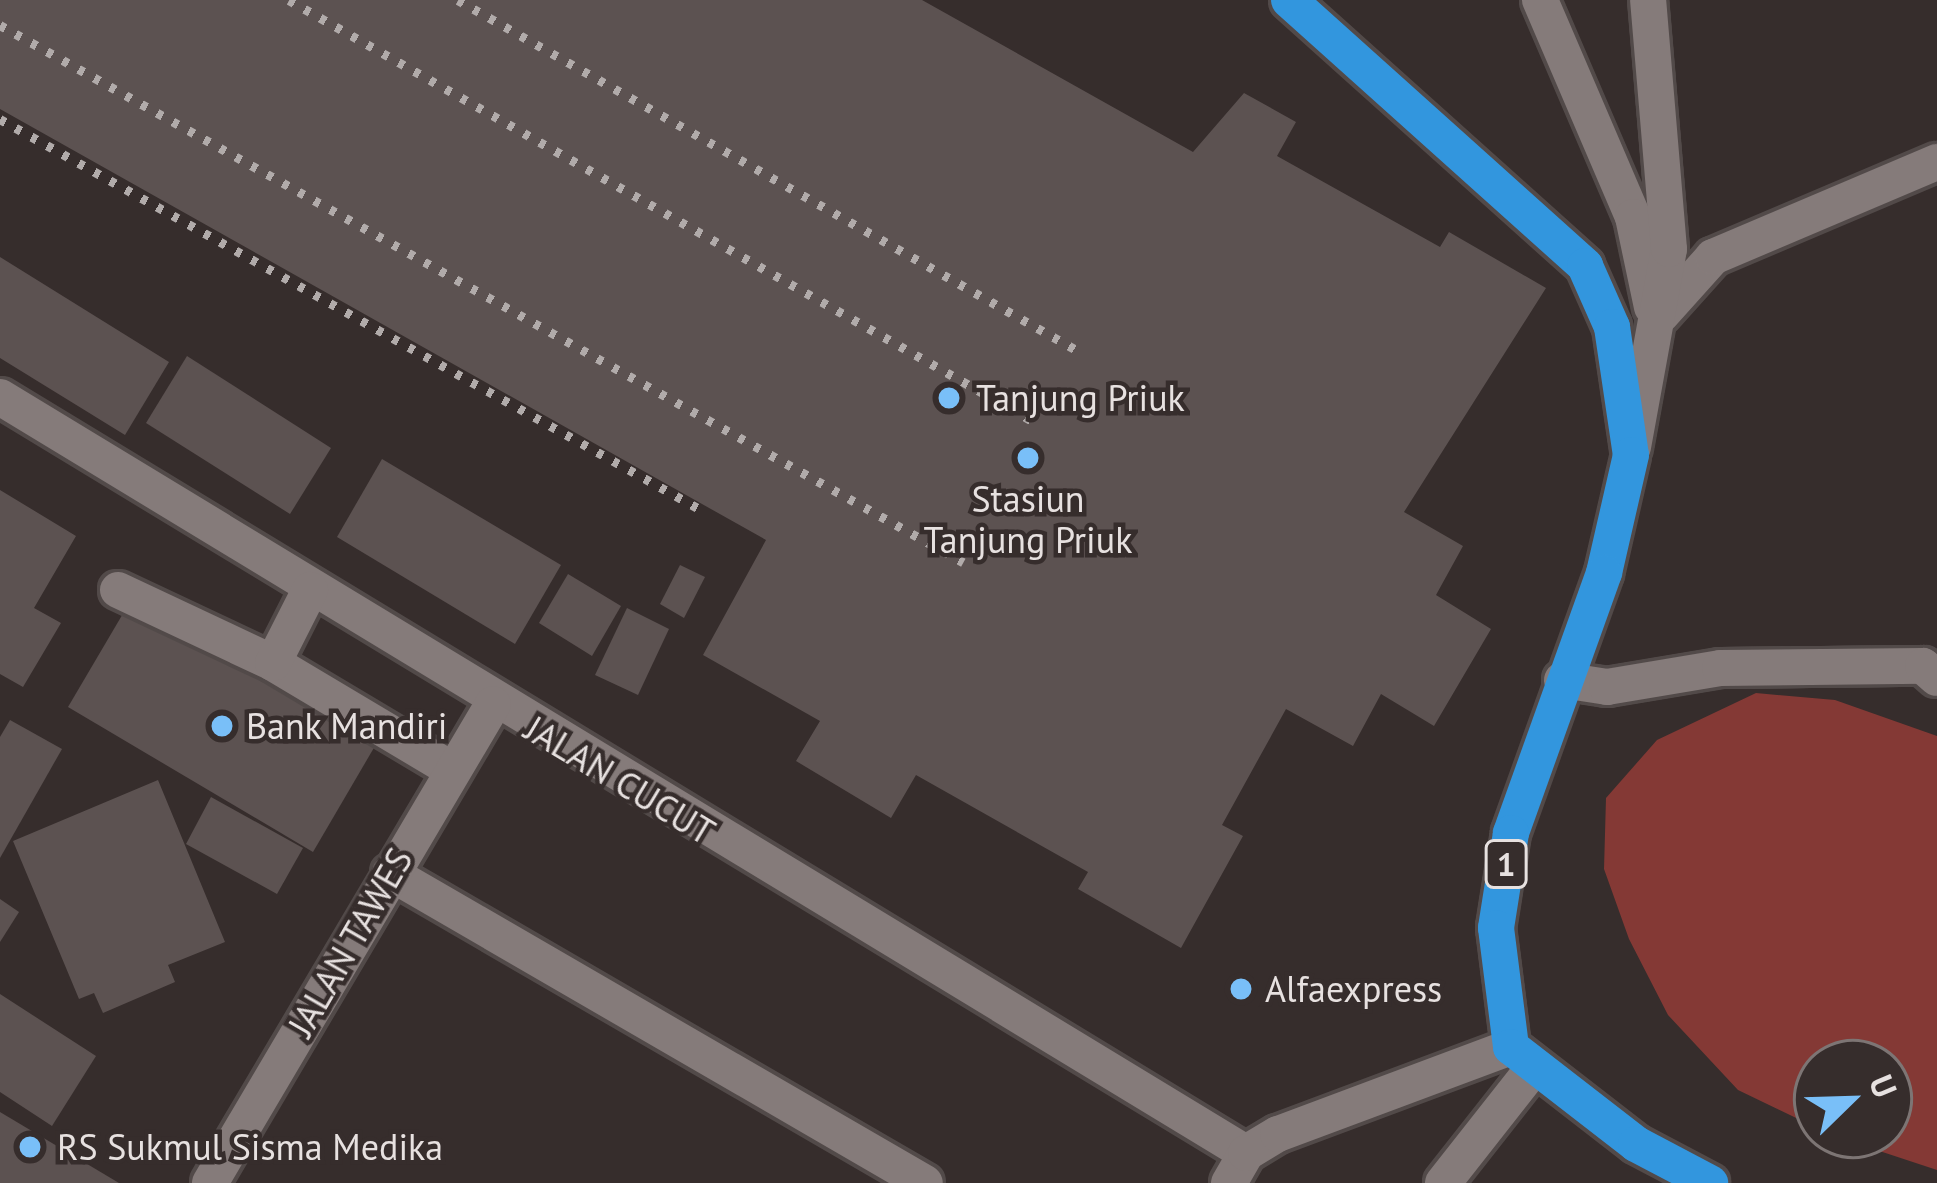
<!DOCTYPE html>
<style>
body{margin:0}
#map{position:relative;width:1937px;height:1183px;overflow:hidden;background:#362d2c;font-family:"PT Sans",sans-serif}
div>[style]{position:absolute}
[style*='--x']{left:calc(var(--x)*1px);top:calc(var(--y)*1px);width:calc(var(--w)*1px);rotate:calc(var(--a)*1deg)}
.green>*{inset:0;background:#843935}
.building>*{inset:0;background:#5c5251}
.roads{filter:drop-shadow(3px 0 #524a49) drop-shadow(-3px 0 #524a49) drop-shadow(0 3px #524a49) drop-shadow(0 -3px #524a49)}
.minor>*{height:36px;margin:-18px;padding:0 18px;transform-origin:18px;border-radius:18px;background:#857b7a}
.highway>*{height:36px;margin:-18px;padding:0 18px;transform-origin:18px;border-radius:18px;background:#3296de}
.rail>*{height:9px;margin-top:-4.5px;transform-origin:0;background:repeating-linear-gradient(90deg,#b1abaa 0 6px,transparent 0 18px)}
.dots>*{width:33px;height:33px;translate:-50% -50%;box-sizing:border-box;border:6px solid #362d2c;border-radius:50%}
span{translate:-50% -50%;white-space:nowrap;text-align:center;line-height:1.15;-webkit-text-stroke:9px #362d2c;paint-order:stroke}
.shield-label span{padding:3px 9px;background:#362d2c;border:3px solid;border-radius:9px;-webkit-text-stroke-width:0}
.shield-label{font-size:33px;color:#e7e1e0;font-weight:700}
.poi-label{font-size:36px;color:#e7e1e0}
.left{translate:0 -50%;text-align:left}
.street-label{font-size:36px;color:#e7e1e0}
.north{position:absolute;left:1793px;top:1039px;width:120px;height:120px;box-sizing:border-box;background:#362d2c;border:3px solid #7d7574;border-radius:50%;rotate:67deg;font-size:33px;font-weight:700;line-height:48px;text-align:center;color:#e7e1e0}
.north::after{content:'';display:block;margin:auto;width:42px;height:54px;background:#79bff8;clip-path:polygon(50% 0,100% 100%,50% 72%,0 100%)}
</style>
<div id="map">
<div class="green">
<div style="clip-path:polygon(1756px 693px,1835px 700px,1937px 736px,1937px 1170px,1831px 1135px,1889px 1135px,1889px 1063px,1817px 1063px,1817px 1128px,1738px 1090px,1668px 1015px,1629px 939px,1604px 869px,1606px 798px,1657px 740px)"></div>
</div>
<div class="building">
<div style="clip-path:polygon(0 0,922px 0,1193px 152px,1244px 93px,1296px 122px,1277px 156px,1440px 247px,1449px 232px,1546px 288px,1404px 512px,1463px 546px,1436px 595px,1491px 629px,1434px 726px,1381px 694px,1353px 746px,1286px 709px,1222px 825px,1243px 836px,1181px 948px,1078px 889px,1088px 872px,916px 775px,891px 818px,796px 761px,820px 721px,703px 655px,766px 540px,0 109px)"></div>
<div style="clip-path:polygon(0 257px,169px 362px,125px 435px,0 358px)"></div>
<div style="clip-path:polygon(187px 356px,331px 448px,290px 514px,146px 423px)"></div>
<div style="clip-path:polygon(382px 459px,561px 565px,515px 644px,337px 537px)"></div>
<div style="clip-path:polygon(0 490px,76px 536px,34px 608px,61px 623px,23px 687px,0 674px)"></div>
<div style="clip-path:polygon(680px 565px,705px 577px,684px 618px,660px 604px)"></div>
<div style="clip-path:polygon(568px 574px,621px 606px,592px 656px,539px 623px)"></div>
<div style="clip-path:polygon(131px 600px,375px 746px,313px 852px,68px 707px)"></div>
<div style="clip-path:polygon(627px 608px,669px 629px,638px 695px,595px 675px)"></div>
<div style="clip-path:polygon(10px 720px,62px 749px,0 858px,0 737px)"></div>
<div style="clip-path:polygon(158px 780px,225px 942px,168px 965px,175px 982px,103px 1013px,94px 993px,79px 999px,13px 841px)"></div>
<div style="clip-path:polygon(211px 797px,303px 848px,277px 894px,186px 844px)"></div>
<div style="clip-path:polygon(0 899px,19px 912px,0 942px)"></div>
<div style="clip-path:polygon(0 994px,96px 1056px,52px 1126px,0 1092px)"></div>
<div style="clip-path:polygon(0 1112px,119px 1183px,0 1183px)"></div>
</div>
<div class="roads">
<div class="minor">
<div style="--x:1540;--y:0;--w:236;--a:66.8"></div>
<div style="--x:1633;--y:217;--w:92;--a:78.1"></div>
<div style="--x:1661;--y:315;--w:78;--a:-48.1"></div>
<div style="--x:1713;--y:257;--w:243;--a:-23"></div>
<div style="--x:0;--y:397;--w:1457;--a:31.25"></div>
<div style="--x:1633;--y:447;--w:201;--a:-79.7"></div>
<div style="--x:1669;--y:249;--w:250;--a:-94.8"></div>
<div style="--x:118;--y:590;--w:171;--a:25.2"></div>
<div style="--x:273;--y:663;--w:207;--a:30.8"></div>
<div style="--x:273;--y:663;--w:82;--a:-63.1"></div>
<div style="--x:1562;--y:680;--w:46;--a:8.8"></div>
<div style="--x:1607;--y:687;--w:115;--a:-9.5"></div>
<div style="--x:1720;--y:668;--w:203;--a:-0.6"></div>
<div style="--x:1923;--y:666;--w:18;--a:41"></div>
<div style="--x:390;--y:873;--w:618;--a:30.09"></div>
<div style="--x:210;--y:1183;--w:556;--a:-59.42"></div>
<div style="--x:1229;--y:1183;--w:34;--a:-60"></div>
<div style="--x:1246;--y:1153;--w:37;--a:-31"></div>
<div style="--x:1278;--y:1134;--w:249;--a:-20.5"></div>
<div style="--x:1443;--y:1183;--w:142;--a:-51.8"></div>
</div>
<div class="highway">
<div style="--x:1289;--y:0;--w:398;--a:41.9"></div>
<div style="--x:1585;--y:266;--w:67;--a:66.1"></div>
<div style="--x:1612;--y:327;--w:129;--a:81.6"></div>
<div style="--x:1631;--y:455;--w:121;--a:102.9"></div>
<div style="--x:1604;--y:573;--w:276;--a:109.7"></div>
<div style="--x:1511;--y:833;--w:96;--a:99"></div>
<div style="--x:1496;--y:928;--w:120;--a:82.8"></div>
<div style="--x:1511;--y:1047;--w:158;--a:37.8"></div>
<div style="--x:1636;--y:1144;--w:84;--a:27.8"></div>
</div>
</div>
<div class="rail">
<div style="--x:289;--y:0;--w:858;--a:29.52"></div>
<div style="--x:458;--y:0;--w:715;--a:29.51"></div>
<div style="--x:0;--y:25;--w:1103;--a:29.15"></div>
<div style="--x:0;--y:119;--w:805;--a:29.14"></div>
</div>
<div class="dots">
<div style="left:949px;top:398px;background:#79bff8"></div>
<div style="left:1028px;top:458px;background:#79bff8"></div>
<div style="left:222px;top:726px;background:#79bff8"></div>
<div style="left:1241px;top:989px;background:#79bff8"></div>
<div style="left:30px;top:1147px;background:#79bff8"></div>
</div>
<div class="shield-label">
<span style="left:1506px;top:864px">1</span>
</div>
<div class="poi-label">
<span class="left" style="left:976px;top:398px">Tanjung Priuk</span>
<span style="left:1028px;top:519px">Stasiun<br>Tanjung Priuk</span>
<span class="left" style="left:246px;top:726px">Bank Mandiri</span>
<span class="left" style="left:1265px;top:989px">Alfaexpress</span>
<span class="left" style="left:57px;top:1147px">RS Sukmul Sisma Medika</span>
</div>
<div class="street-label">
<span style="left:620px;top:780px;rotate:31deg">JALAN CUCUT</span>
<span style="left:350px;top:942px;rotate:-60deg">JALAN TAWES</span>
</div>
<div class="north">U</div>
</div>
